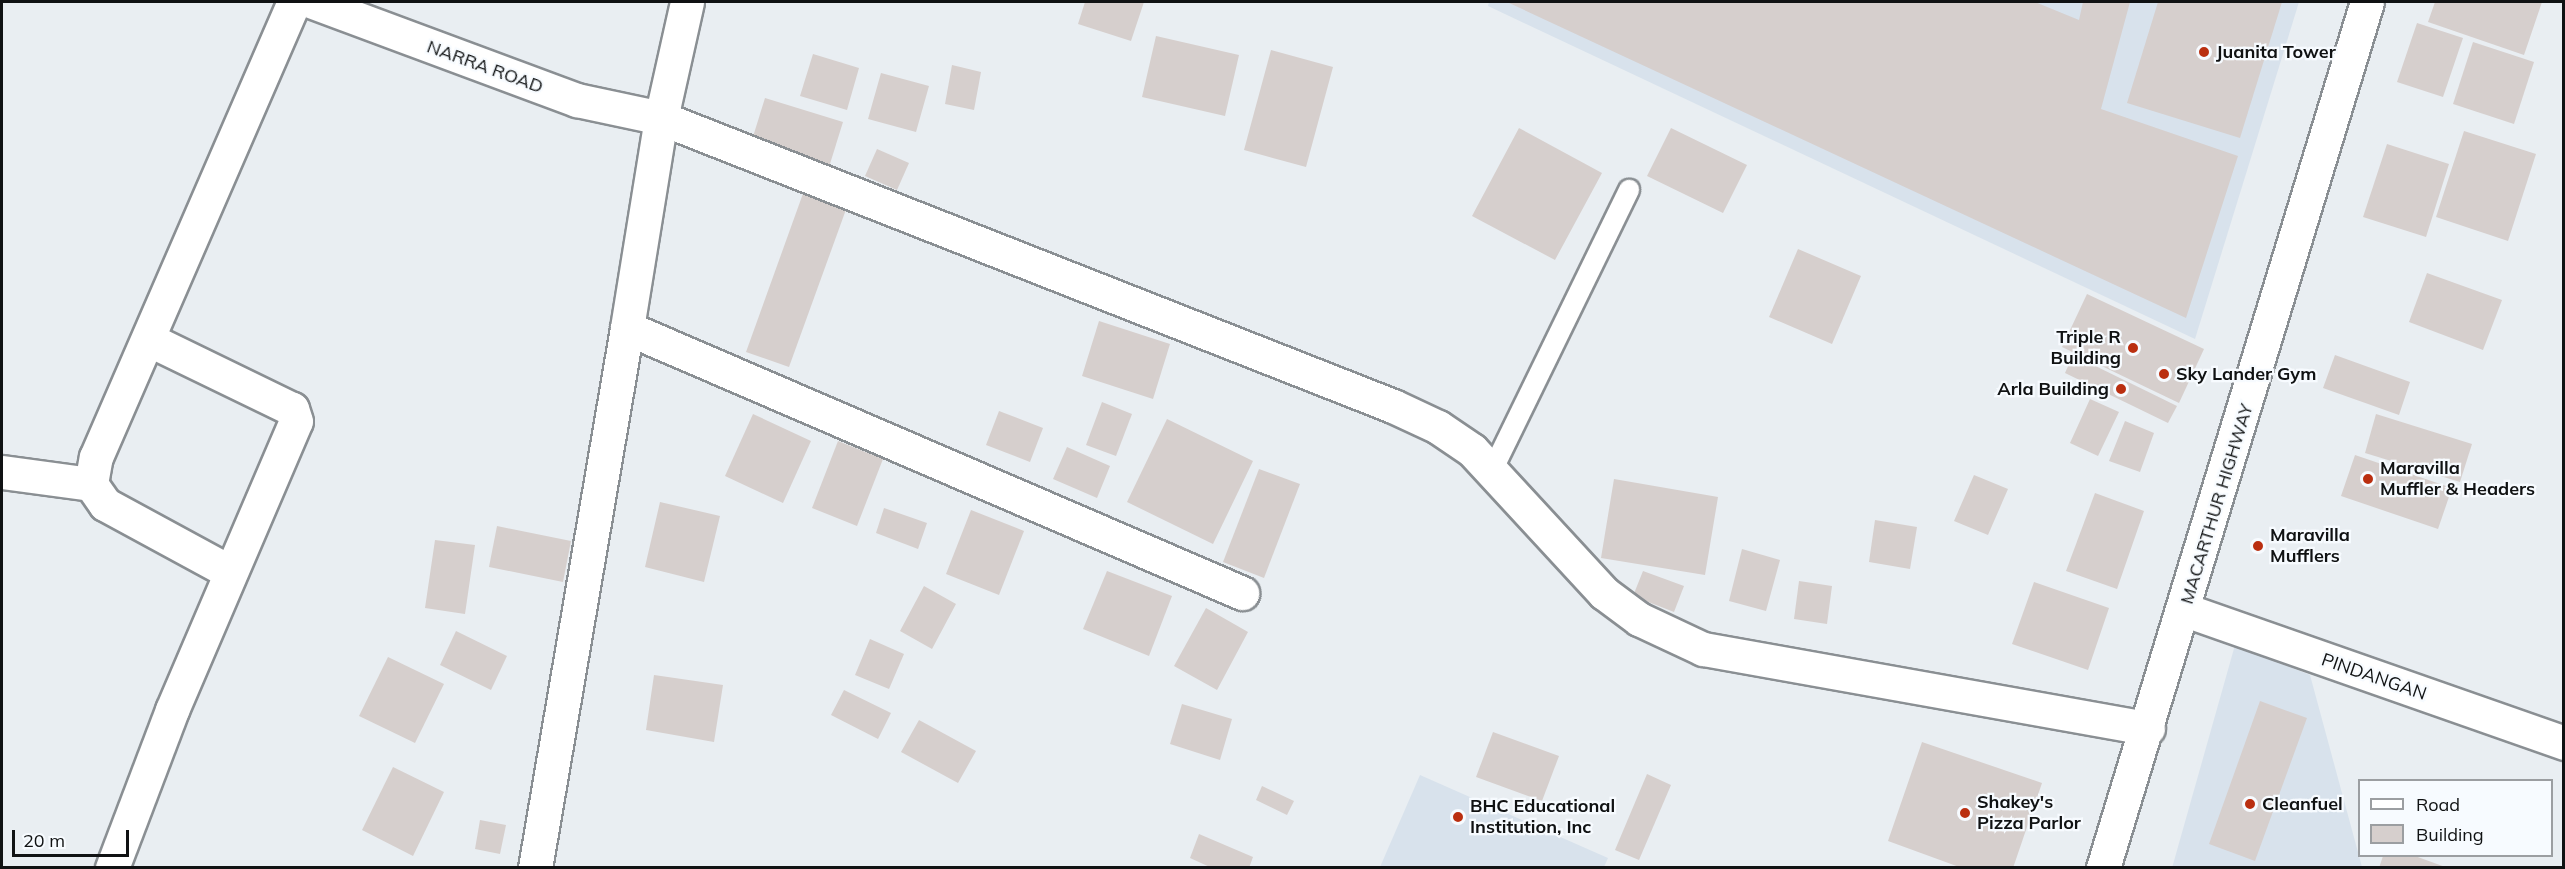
<!DOCTYPE html>
<style>
body{margin:0}
#map{position:relative;width:2565px;height:869px;overflow:hidden;background:#e9eef2;font-family:Mulish,sans-serif}
div>[style]{position:absolute}
[style*='--x']{left:calc(var(--x)*1px);top:calc(var(--y)*1px);width:calc(var(--w)*1px);rotate:calc(var(--a)*1deg)}
.built>*{inset:0;background:#d8e2ec}
.building>*{inset:0;background:#d6cfcd}
.roads{filter:drop-shadow(2px 0 #8a8f93) drop-shadow(-2px 0 #8a8f93) drop-shadow(0 2px #8a8f93) drop-shadow(0 -2px #8a8f93)}
.service>*{height:20px;margin:-10px;padding:0 10px;transform-origin:10px;border-radius:10px;background:#fff}
.minor>*{height:33px;margin:-16.5px;padding:0 16.5px;transform-origin:16.5px;border-radius:16.5px;background:#fff}
.tertiary>*{height:33px;margin:-16.5px;padding:0 16.5px;transform-origin:16.5px;border-radius:16.5px;background:#fff}
.trunk>*{height:33px;margin:-16.5px;padding:0 16.5px;transform-origin:16.5px;border-radius:16.5px;background:#fff}
.dots>*{width:16px;height:16px;translate:-50% -50%;box-sizing:border-box;border:3px solid #f7fbff;border-radius:50%}
span{translate:-50% -50%;white-space:nowrap;text-align:center;line-height:1.15;-webkit-text-stroke:4.5px #f7fbff;paint-order:stroke}
.poi-label{font-size:18px;color:#101213;font-weight:700}
.left{translate:0 -50%;text-align:left}
.right{translate:-100% -50%;text-align:right}
.street-label{font-size:18px;color:#101213}
.frame{position:absolute;inset:0;border:3px solid #101213;pointer-events:none}
.legend{position:absolute;left:2358px;top:779px;width:195px;height:78px;box-sizing:border-box;background:#f7fbff;border:2px solid #9b9ea1;margin:0;padding:8px 10px;list-style:none;font-size:18px;color:#101213}
.legend li{display:flex;align-items:center;gap:12px;height:30px}
.legend b{width:30px;border:2px solid #9b9ea1}
.scale{position:absolute;left:12px;top:830px;width:117px;height:27px;box-sizing:border-box;border:3px solid #101213;border-top:0;padding-left:8px;font-size:18px;line-height:21px;white-space:nowrap;color:#101213;-webkit-text-stroke:4px #f7fbff;paint-order:stroke}
</style>
<div id="map">
<div class="built">
<div style="clip-path:polygon(1489px 2px,2299px 2px,2195px 339px,1488px 6px)"></div>
<div style="clip-path:polygon(2235px 645px,2310px 675px,2362px 867px,2172px 868px)"></div>
<div style="clip-path:polygon(1420px 775px,1608px 858px,1604px 867px,1380px 867px)"></div>
</div>
<div class="building">
<div style="clip-path:polygon(1085px 2px,1144px 2px,1131px 41px,1078px 24px)"></div>
<div style="clip-path:polygon(1507px 2px,2035px 2px,2079px 20px,2083px 2px,2130px 2px,2101px 109px,2238px 156px,2186px 318px)"></div>
<div style="clip-path:polygon(2158px 2px,2282px 2px,2240px 138px,2127px 103px)"></div>
<div style="clip-path:polygon(2435px 2px,2542px 2px,2524px 55px,2428px 22px)"></div>
<div style="clip-path:polygon(2417px 23px,2463px 38px,2443px 97px,2397px 82px)"></div>
<div style="clip-path:polygon(1156px 36px,1239px 55px,1225px 116px,1142px 97px)"></div>
<div style="clip-path:polygon(2473px 42px,2534px 62px,2514px 124px,2453px 104px)"></div>
<div style="clip-path:polygon(1271px 50px,1333px 67px,1306px 167px,1244px 150px)"></div>
<div style="clip-path:polygon(813px 54px,859px 68px,847px 110px,800px 96px)"></div>
<div style="clip-path:polygon(952px 65px,981px 72px,974px 110px,945px 104px)"></div>
<div style="clip-path:polygon(881px 73px,929px 86px,916px 132px,868px 119px)"></div>
<div style="clip-path:polygon(765px 98px,843px 122px,829px 167px,751px 143px)"></div>
<div style="clip-path:polygon(1519px 128px,1602px 173px,1555px 260px,1472px 216px)"></div>
<div style="clip-path:polygon(1671px 128px,1747px 165px,1723px 213px,1647px 176px)"></div>
<div style="clip-path:polygon(2464px 131px,2536px 154px,2508px 241px,2436px 217px)"></div>
<div style="clip-path:polygon(2387px 144px,2449px 164px,2426px 237px,2363px 217px)"></div>
<div style="clip-path:polygon(877px 149px,909px 163px,897px 190px,865px 176px)"></div>
<div style="clip-path:polygon(805px 188px,848px 204px,789px 367px,746px 352px)"></div>
<div style="clip-path:polygon(1798px 249px,1861px 276px,1832px 344px,1769px 317px)"></div>
<div style="clip-path:polygon(2427px 273px,2502px 300px,2483px 350px,2409px 322px)"></div>
<div style="clip-path:polygon(2087px 294px,2204px 349px,2179px 403px,2062px 347px)"></div>
<div style="clip-path:polygon(1099px 321px,1170px 344px,1153px 399px,1082px 376px)"></div>
<div style="clip-path:polygon(2073px 355px,2177px 406px,2168px 423px,2065px 373px)"></div>
<div style="clip-path:polygon(2335px 355px,2410px 382px,2399px 415px,2323px 388px)"></div>
<div style="clip-path:polygon(2090px 399px,2119px 412px,2098px 456px,2070px 443px)"></div>
<div style="clip-path:polygon(1102px 402px,1132px 414px,1116px 456px,1086px 445px)"></div>
<div style="clip-path:polygon(999px 411px,1043px 428px,1030px 462px,986px 445px)"></div>
<div style="clip-path:polygon(753px 414px,811px 441px,783px 503px,725px 476px)"></div>
<div style="clip-path:polygon(2376px 414px,2472px 444px,2460px 482px,2365px 453px)"></div>
<div style="clip-path:polygon(1167px 419px,1253px 461px,1213px 544px,1127px 502px)"></div>
<div style="clip-path:polygon(2125px 421px,2154px 433px,2140px 472px,2109px 461px)"></div>
<div style="clip-path:polygon(838px 441px,883px 459px,857px 526px,812px 508px)"></div>
<div style="clip-path:polygon(1067px 447px,1110px 466px,1097px 498px,1053px 479px)"></div>
<div style="clip-path:polygon(2355px 455px,2452px 488px,2438px 529px,2341px 496px)"></div>
<div style="clip-path:polygon(1259px 469px,1300px 484px,1264px 578px,1223px 562px)"></div>
<div style="clip-path:polygon(1974px 475px,2008px 489px,1988px 535px,1954px 521px)"></div>
<div style="clip-path:polygon(1614px 479px,1718px 497px,1705px 575px,1601px 558px)"></div>
<div style="clip-path:polygon(2095px 493px,2144px 511px,2117px 589px,2066px 571px)"></div>
<div style="clip-path:polygon(660px 502px,720px 516px,704px 582px,645px 567px)"></div>
<div style="clip-path:polygon(884px 508px,927px 523px,918px 549px,876px 533px)"></div>
<div style="clip-path:polygon(971px 510px,1024px 531px,999px 595px,946px 574px)"></div>
<div style="clip-path:polygon(1875px 520px,1917px 527px,1910px 569px,1869px 562px)"></div>
<div style="clip-path:polygon(497px 526px,571px 541px,563px 582px,489px 567px)"></div>
<div style="clip-path:polygon(435px 540px,475px 545px,465px 614px,425px 608px)"></div>
<div style="clip-path:polygon(1742px 549px,1780px 560px,1766px 611px,1729px 601px)"></div>
<div style="clip-path:polygon(1107px 571px,1172px 596px,1149px 656px,1083px 629px)"></div>
<div style="clip-path:polygon(1643px 571px,1684px 586px,1674px 612px,1633px 596px)"></div>
<div style="clip-path:polygon(1799px 581px,1832px 586px,1827px 624px,1794px 619px)"></div>
<div style="clip-path:polygon(2034px 582px,2109px 608px,2088px 670px,2012px 644px)"></div>
<div style="clip-path:polygon(924px 586px,956px 604px,932px 649px,900px 631px)"></div>
<div style="clip-path:polygon(1206px 608px,1248px 632px,1217px 690px,1174px 666px)"></div>
<div style="clip-path:polygon(456px 631px,507px 656px,491px 690px,440px 665px)"></div>
<div style="clip-path:polygon(870px 639px,904px 654px,889px 689px,855px 675px)"></div>
<div style="clip-path:polygon(388px 657px,444px 684px,415px 743px,359px 716px)"></div>
<div style="clip-path:polygon(654px 675px,723px 685px,714px 742px,646px 730px)"></div>
<div style="clip-path:polygon(844px 690px,891px 713px,878px 739px,831px 715px)"></div>
<div style="clip-path:polygon(2260px 701px,2307px 718px,2255px 861px,2209px 844px)"></div>
<div style="clip-path:polygon(1182px 704px,1232px 719px,1220px 760px,1170px 744px)"></div>
<div style="clip-path:polygon(919px 720px,976px 751px,958px 783px,901px 752px)"></div>
<div style="clip-path:polygon(1493px 732px,1559px 756px,1542px 801px,1476px 777px)"></div>
<div style="clip-path:polygon(1922px 742px,2042px 783px,2013px 868px,1962px 868px,1888px 841px)"></div>
<div style="clip-path:polygon(393px 767px,444px 792px,413px 856px,362px 830px)"></div>
<div style="clip-path:polygon(1647px 774px,1671px 785px,1639px 860px,1615px 850px)"></div>
<div style="clip-path:polygon(1262px 786px,1294px 801px,1287px 815px,1256px 800px)"></div>
<div style="clip-path:polygon(480px 820px,506px 825px,500px 854px,475px 849px)"></div>
<div style="clip-path:polygon(1199px 834px,1253px 857px,1249px 868px,1212px 868px,1190px 858px)"></div>
<div style="clip-path:polygon(2383px 856px,2415px 856px,2448px 868px,2379px 868px)"></div>
</div>
<div class="roads">
<div class="service">
<div style="--x:1492;--y:471;--w:313;--a:-64"></div>
</div>
<div class="minor">
<div style="--x:687;--y:2;--w:119;--a:102.6"></div>
<div style="--x:661;--y:118;--w:213;--a:99.2"></div>
<div style="--x:627;--y:328;--w:670;--a:23.31"></div>
<div style="--x:2;--y:472;--w:90;--a:7.7"></div>
<div style="--x:230;--y:572;--w:142;--a:-151.5"></div>
<div style="--x:105;--y:504;--w:24;--a:-125"></div>
<div style="--x:91;--y:484;--w:27;--a:-80"></div>
<div style="--x:96;--y:457;--w:496;--a:-66.5"></div>
<div style="--x:2185;--y:610;--w:402;--a:19.3"></div>
<div style="--x:112;--y:868;--w:169;--a:-69.2"></div>
<div style="--x:172;--y:710;--w:314;--a:-66.8"></div>
<div style="--x:296;--y:421;--w:13;--a:-108"></div>
<div style="--x:292;--y:409;--w:160;--a:-154.1"></div>
<div style="--x:535;--y:868;--w:548;--a:-80.33"></div>
</div>
<div class="tertiary">
<div style="--x:313;--y:2;--w:282;--a:20.4"></div>
<div style="--x:577;--y:100;--w:86;--a:12.1"></div>
<div style="--x:661;--y:118;--w:787;--a:21.48"></div>
<div style="--x:1393;--y:406;--w:50;--a:25"></div>
<div style="--x:1438;--y:427;--w:41;--a:34.1"></div>
<div style="--x:1472;--y:450;--w:195;--a:47.3"></div>
<div style="--x:1604;--y:593;--w:44;--a:36.6"></div>
<div style="--x:1639;--y:619;--w:71;--a:25.1"></div>
<div style="--x:1703;--y:649;--w:452;--a:10.1"></div>
</div>
<div class="trunk">
<div style="--x:2103;--y:868;--w:905;--a:-73.05"></div>
</div>
</div>
<div class="dots">
<div style="left:2204px;top:52px;background:#ba2f10"></div>
<div style="left:2133px;top:348px;background:#ba2f10"></div>
<div style="left:2164px;top:374px;background:#ba2f10"></div>
<div style="left:2121px;top:389px;background:#ba2f10"></div>
<div style="left:2368px;top:479px;background:#ba2f10"></div>
<div style="left:2258px;top:546px;background:#ba2f10"></div>
<div style="left:2250px;top:804px;background:#ba2f10"></div>
<div style="left:1965px;top:813px;background:#ba2f10"></div>
<div style="left:1458px;top:817px;background:#ba2f10"></div>
</div>
<div class="poi-label">
<span class="left" style="left:2216px;top:52px">Juanita Tower</span>
<span class="right" style="left:2121px;top:348px">Triple R<br>Building</span>
<span class="left" style="left:2176px;top:374px">Sky Lander Gym</span>
<span class="right" style="left:2109px;top:389px">Arla Building</span>
<span class="left" style="left:2380px;top:479px">Maravilla<br>Muffler &amp; Headers</span>
<span class="left" style="left:2270px;top:546px">Maravilla<br>Mufflers</span>
<span class="left" style="left:1977px;top:813px">Shakey's<br>Pizza Parlor</span>
<span class="left" style="left:2262px;top:804px">Cleanfuel</span>
<span class="left" style="left:1470px;top:817px">BHC Educational<br>Institution, Inc</span>
</div>
<div class="street-label">
<span style="left:485px;top:67px;rotate:20deg">NARRA ROAD</span>
<span style="left:2217px;top:504px;rotate:-73deg">MACARTHUR HIGHWAY</span>
<span style="left:2374px;top:677px;rotate:19deg">PINDANGAN</span>
</div>
<div class="frame"></div>
<ul class="legend">
<li><b style="height:8px;background:#fff"></b>Road</li>
<li><b style="height:16px;background:#d6cfcd"></b>Building</li>
</ul>
<div class="scale">20 m</div>
</div>
